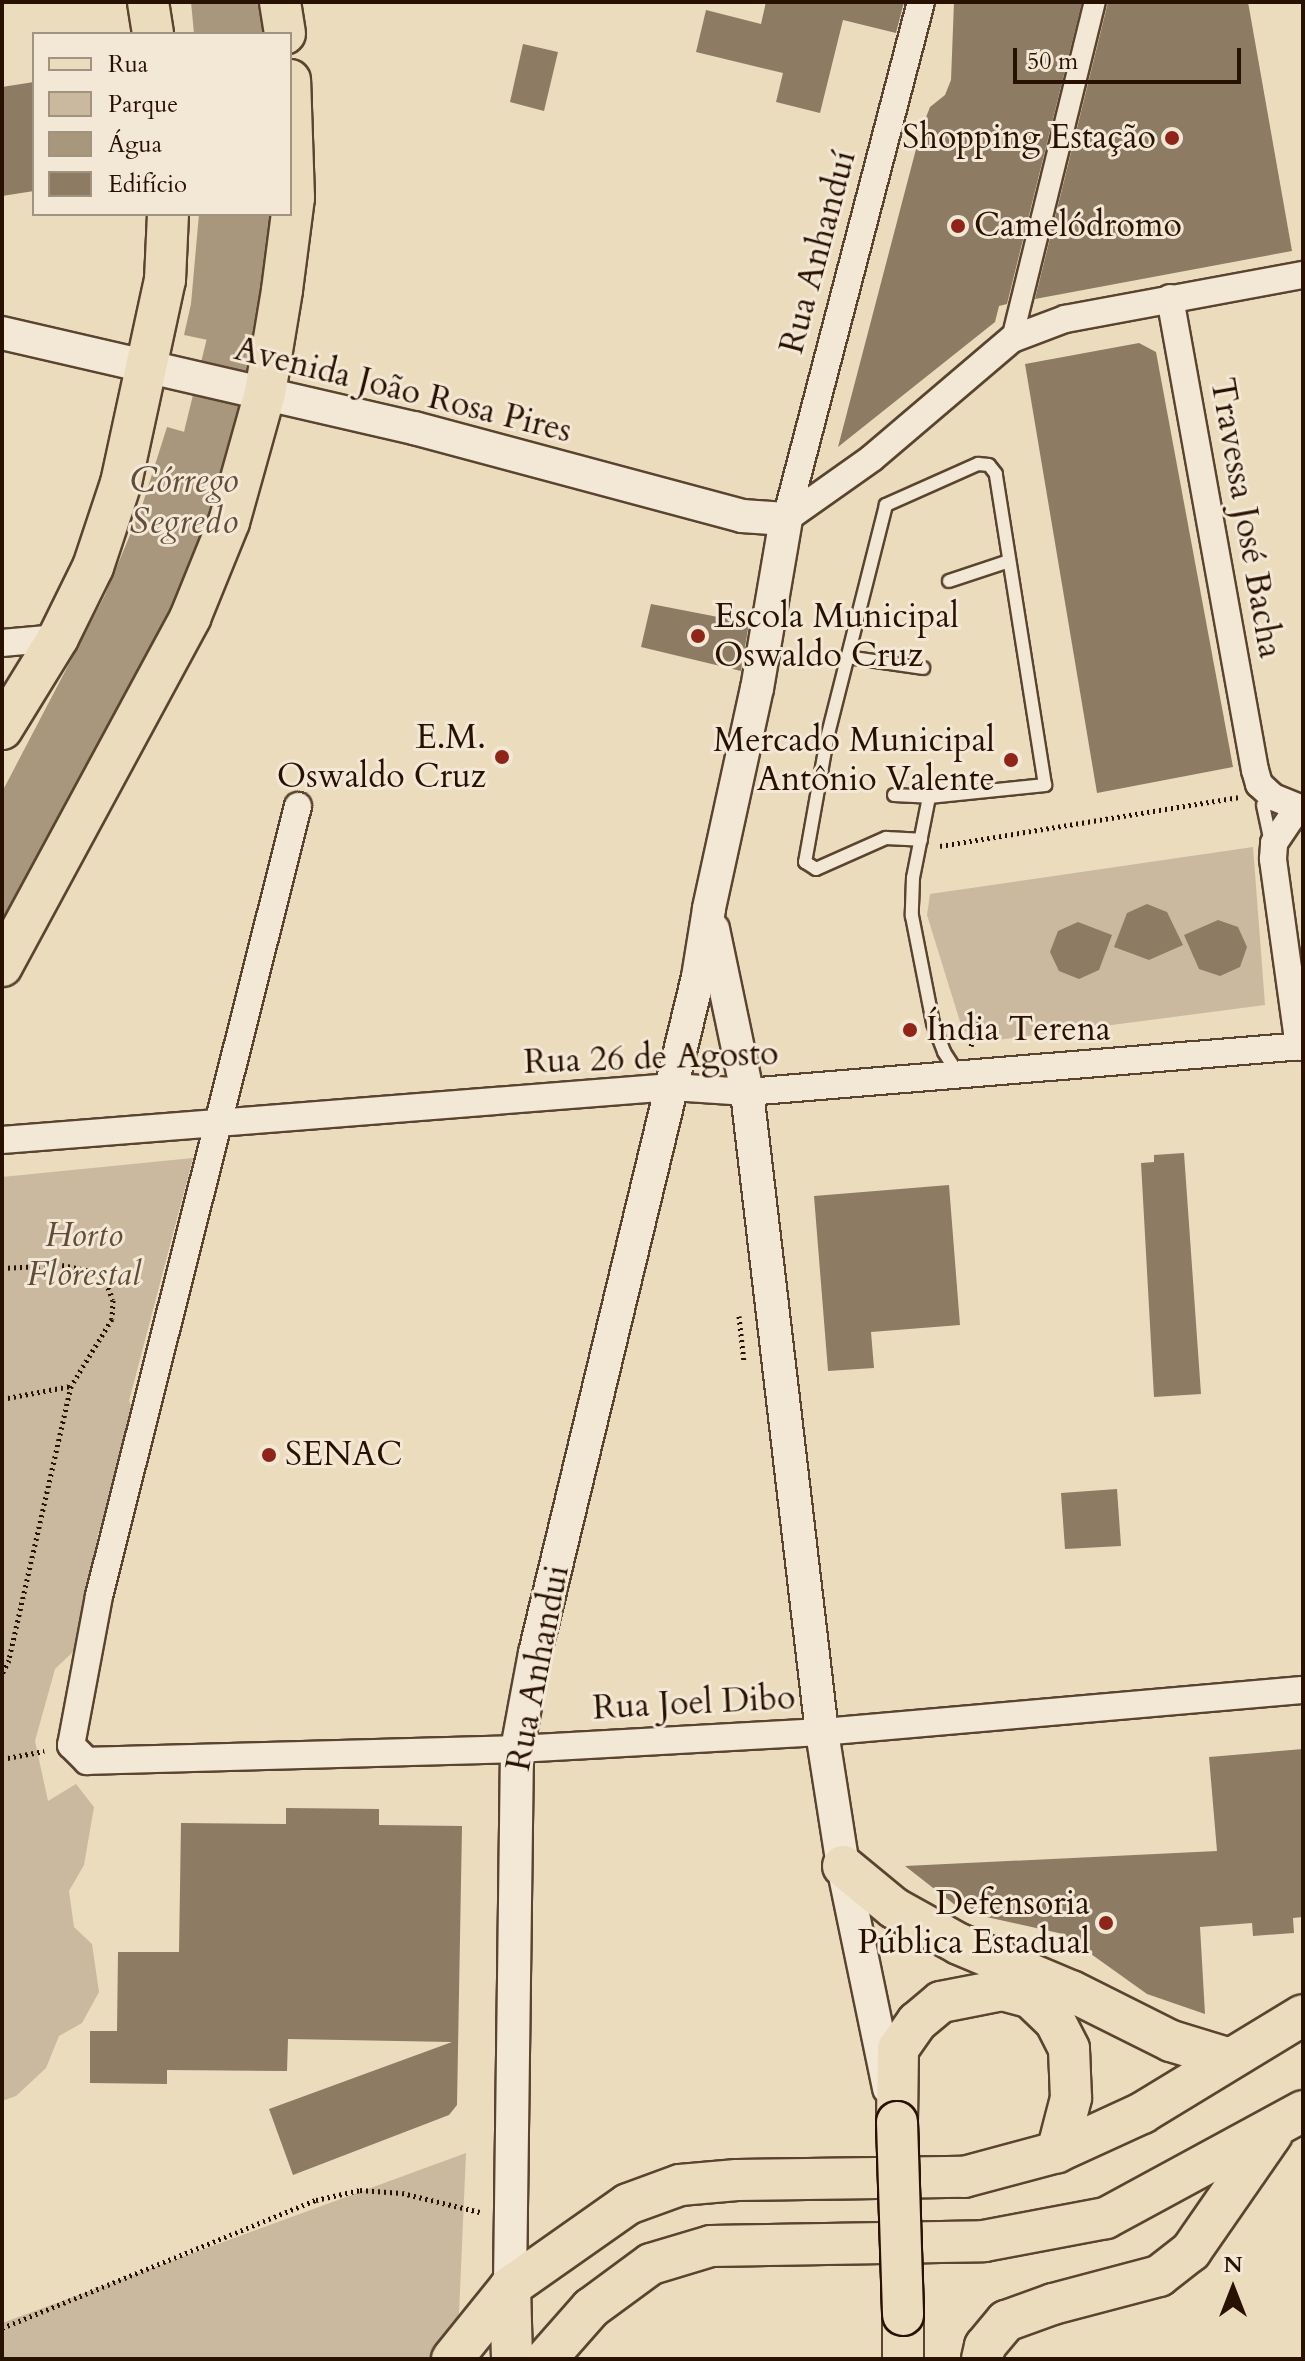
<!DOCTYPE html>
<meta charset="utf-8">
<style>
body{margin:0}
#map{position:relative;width:1305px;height:2361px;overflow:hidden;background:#ebdcbe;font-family:Cardo,serif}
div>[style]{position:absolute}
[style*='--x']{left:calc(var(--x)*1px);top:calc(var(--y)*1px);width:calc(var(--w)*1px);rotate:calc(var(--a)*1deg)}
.green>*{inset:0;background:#cab99e}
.water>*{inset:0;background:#a9977d}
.river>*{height:54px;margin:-27px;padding:0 27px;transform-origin:27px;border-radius:27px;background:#a9977d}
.building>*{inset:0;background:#8e7b63}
.path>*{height:5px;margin-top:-2.5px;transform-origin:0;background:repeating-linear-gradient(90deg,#291100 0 2px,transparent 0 6px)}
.roads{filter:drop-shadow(2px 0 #5a4430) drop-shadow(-2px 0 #5a4430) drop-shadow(0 2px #5a4430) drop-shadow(0 -2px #5a4430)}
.service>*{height:12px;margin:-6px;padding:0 6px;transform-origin:6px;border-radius:6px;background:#f2e8d5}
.pedestrian>*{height:20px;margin:-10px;padding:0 10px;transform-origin:10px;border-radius:10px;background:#f2e8d5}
.minor>*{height:26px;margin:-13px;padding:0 13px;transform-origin:13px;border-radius:13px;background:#f2e8d5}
.tertiary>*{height:32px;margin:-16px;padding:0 16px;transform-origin:16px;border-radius:16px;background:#f2e8d5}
.primary>*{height:40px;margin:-20px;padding:0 20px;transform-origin:20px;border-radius:20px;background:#ebdcbe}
.bridges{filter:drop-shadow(2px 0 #291100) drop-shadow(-2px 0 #291100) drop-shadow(0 2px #291100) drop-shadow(0 -2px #291100)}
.primary-bridge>*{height:40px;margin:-20px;padding:0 20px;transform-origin:20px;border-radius:20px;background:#ebdcbe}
.dots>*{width:22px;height:22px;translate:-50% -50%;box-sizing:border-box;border:4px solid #f2e8d5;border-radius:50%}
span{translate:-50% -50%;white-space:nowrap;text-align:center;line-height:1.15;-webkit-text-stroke:6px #f2e8d5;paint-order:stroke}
.poi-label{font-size:34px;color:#291100}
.right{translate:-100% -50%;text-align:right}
.left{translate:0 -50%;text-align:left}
.street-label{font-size:34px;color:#291100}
.park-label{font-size:34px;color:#614c37;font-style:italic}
.water-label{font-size:36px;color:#634d38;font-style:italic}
.frame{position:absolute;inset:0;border:4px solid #291100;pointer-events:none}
.legend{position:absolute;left:32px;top:32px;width:260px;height:184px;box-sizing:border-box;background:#f2e8d5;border:2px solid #a29280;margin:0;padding:10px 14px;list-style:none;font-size:24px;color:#291100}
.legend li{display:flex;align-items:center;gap:16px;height:40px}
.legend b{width:40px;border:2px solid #a29280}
.north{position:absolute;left:1193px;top:2249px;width:80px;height:80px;-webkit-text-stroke:6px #f2e8d5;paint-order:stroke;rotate:0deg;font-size:22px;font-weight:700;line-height:32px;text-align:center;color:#291100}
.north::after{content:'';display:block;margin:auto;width:28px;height:36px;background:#291100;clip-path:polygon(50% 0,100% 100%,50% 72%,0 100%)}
.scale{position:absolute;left:1013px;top:48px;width:228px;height:36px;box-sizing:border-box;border:4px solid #291100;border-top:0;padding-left:10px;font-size:24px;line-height:28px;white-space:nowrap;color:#291100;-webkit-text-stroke:6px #f2e8d5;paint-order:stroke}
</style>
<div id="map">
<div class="green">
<div style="clip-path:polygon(1253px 847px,1265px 1005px,989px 1041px,974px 1039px,962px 1028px,927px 915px,930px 894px)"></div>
<div style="clip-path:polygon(193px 1158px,129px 1401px,139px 1421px,122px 1495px,98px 1534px,88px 1600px,75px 1650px,55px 1669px,35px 1741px,48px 1801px,76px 1784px,94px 1807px,84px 1865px,69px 1891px,74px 1927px,92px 1944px,99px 1992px,82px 2023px,59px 2036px,46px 2068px,16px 2096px,2px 2101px,2px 1177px)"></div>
<div style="clip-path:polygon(466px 2153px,457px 2359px,2px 2359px,2px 2323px)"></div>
</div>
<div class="water">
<div style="clip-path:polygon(191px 2px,259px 2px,263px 34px,194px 34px)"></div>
<div style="clip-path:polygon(199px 214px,269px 214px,251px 349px,184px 335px,191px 304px)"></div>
<div style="clip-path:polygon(167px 427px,231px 445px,221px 509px,169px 636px,2px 941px,2px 792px,105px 595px,142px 506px)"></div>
</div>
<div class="river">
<div style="--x:211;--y:435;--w:105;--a:-76.2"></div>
<div style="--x:236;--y:333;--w:120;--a:-84.7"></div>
</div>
<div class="building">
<div style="clip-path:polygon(766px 2px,904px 2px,896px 33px,843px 20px,820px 113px,776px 102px,783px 73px,696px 52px,706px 10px,761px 24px)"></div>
<div style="clip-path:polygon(954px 2px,1082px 2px,1007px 304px,999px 306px,995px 322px,838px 447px,921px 130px,930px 107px,945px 95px,951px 80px)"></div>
<div style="clip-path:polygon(1108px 2px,1248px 2px,1292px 251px,1035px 299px)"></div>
<div style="clip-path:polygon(523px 44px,558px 52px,544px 111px,510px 102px)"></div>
<div style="clip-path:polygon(34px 82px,34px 191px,2px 196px,2px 87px)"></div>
<div style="clip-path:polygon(1139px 343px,1156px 352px,1233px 767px,1097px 793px,1025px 364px)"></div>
<div style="clip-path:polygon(651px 604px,749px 623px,741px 671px,641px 647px)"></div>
<div style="clip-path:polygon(1147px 904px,1167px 912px,1183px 945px,1149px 960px,1114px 947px,1127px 913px)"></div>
<div style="clip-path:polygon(1218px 920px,1238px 927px,1247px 947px,1240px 967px,1220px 976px,1199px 969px,1184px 935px)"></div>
<div style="clip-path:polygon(1078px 922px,1112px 935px,1099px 970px,1079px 979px,1059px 971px,1050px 952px,1058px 931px)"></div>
<div style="clip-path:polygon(1184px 1153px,1201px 1394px,1154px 1397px,1141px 1163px,1154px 1162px,1154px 1155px)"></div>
<div style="clip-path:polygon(949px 1185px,960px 1325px,871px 1332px,874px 1368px,828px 1371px,814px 1196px)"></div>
<div style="clip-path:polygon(1117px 1489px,1121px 1546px,1065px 1549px,1061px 1493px)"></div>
<div style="clip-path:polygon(1303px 1749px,1303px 1917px,1293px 1918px,1294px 1933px,1253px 1936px,1252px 1923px,1200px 1927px,1205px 2014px,1147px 1994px,1063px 1934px,964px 1912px,905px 1866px,1217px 1851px,1209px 1757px)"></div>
<div style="clip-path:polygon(286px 1808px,379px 1809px,379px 1825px,462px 1826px,457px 2105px,449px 2115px,293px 2175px,269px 2109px,452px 2042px,288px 2039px,287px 2071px,167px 2070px,167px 2084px,90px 2083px,90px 2031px,117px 2031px,118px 1952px,179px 1952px,181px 1823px,286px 1824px)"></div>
</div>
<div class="path">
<div style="--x:940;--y:846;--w:302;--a:-9.3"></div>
<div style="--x:971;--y:1046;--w:28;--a:-71"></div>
<div style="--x:2;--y:1268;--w:60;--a:-2.9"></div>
<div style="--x:62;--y:1265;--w:29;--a:12"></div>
<div style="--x:90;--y:1271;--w:19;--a:35"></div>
<div style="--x:106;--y:1282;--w:19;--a:69"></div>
<div style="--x:113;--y:1300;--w:19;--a:93"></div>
<div style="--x:112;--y:1319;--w:79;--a:121.5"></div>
<div style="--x:71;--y:1386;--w:281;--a:102.8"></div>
<div style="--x:9;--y:1660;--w:16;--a:117"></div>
<div style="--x:739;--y:1316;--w:46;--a:83.8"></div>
<div style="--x:2;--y:1399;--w:70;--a:-10.7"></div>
<div style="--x:2;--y:1759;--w:43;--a:-10.8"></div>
<div style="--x:2;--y:2328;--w:339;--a:-22.2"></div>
<div style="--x:316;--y:2200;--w:45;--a:-12.8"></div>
<div style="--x:360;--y:2190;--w:42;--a:4.1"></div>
<div style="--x:402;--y:2193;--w:80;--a:13.7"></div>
</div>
<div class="roads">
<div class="service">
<div style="--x:949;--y:581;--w:63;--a:-18.4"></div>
<div style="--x:847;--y:657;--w:77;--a:8.2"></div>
<div style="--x:894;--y:795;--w:35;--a:3"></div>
<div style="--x:929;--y:797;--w:117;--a:-5.9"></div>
<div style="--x:1045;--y:785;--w:315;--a:-99"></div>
<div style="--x:996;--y:474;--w:11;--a:-128"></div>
<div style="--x:989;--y:465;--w:11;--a:-175"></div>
<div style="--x:978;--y:464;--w:101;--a:156"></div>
<div style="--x:886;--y:505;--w:241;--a:104.2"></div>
<div style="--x:827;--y:739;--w:125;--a:100.1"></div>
<div style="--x:805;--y:862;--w:13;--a:32"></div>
<div style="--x:816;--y:869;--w:77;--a:-23.9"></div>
<div style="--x:886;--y:838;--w:35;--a:3"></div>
<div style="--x:929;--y:797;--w:83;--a:101.2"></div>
<div style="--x:913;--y:878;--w:38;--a:92"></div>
<div style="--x:912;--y:916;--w:109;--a:78.9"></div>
<div style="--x:933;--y:1023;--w:31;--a:69"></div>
<div style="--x:944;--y:1052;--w:27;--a:57"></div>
<div style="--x:1263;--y:805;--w:40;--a:78"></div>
</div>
<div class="pedestrian">
<div style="--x:1012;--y:339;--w:347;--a:-76.2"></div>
</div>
<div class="minor">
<div style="--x:1170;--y:298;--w:480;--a:79.8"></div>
<div style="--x:1255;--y:770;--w:15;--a:74"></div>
<div style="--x:1259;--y:784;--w:19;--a:43"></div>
<div style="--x:1273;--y:797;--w:32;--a:22"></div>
<div style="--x:786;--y:519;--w:105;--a:-35.3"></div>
<div style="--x:872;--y:458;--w:184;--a:-40.4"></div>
<div style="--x:1012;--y:339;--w:57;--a:-20.7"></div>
<div style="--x:1065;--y:319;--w:242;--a:-10.5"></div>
<div style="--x:786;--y:519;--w:534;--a:-75.37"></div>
<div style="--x:2;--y:643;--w:56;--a:-5.1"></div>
<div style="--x:298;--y:806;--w:815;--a:104.14"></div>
<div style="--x:99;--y:1596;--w:152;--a:100.6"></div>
<div style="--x:71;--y:1745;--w:23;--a:45"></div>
<div style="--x:87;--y:1761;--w:430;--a:-1.6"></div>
<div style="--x:517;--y:1749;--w:305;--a:-3.2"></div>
<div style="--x:822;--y:1732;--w:483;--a:-5"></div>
<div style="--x:1299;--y:1047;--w:190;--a:-97.9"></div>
<div style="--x:1273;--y:859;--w:16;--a:-86"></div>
<div style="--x:1274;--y:843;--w:32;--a:-56"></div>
<div style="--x:1292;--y:816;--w:13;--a:-32"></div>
<div style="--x:2;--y:1140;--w:672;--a:-4.52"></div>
<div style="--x:672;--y:1087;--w:75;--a:3.8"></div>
<div style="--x:747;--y:1092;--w:558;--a:-4.73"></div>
</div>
<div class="tertiary">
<div style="--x:2;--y:333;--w:423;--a:13"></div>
<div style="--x:414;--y:428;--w:340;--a:15"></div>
<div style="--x:742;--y:516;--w:44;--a:3.9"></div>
<div style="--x:786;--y:519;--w:171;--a:99.7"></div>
<div style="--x:757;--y:688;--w:226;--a:102.3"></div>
<div style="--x:709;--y:909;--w:69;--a:99.2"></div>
<div style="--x:698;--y:977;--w:695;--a:103.56"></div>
<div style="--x:535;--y:1653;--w:98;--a:100.6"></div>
<div style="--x:517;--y:1749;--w:538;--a:90.75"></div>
<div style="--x:713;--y:929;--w:167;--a:78.2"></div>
<div style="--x:747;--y:1092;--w:644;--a:83.32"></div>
<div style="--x:822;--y:1732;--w:136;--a:81.1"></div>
<div style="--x:843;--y:1866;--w:227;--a:78.3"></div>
</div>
<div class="primary">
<div style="--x:148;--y:2;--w:32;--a:81"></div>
<div style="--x:280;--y:2;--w:32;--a:81"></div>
<div style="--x:2;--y:729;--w:107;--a:-58.4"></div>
<div style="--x:58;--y:638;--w:79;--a:-63.8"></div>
<div style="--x:93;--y:567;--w:89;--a:-71.6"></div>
<div style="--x:121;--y:483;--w:208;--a:-77.8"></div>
<div style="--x:165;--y:280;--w:66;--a:-87.4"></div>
<div style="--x:2;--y:966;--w:396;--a:-61.6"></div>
<div style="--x:190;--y:618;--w:104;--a:-67.9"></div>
<div style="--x:229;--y:522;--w:134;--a:-74.4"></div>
<div style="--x:265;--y:393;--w:104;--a:-80.6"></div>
<div style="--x:282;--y:290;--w:93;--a:-82.6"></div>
<div style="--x:294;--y:198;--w:118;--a:-91.9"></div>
<div style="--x:843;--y:1866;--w:66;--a:39.5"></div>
<div style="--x:894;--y:1908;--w:74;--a:29"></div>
<div style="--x:959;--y:1944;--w:121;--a:22.8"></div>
<div style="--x:1071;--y:1991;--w:112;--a:26.6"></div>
<div style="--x:1171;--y:2041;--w:59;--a:16.9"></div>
<div style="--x:897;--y:2122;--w:73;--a:-89.2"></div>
<div style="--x:898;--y:2049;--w:33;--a:-55"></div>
<div style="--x:917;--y:2022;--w:31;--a:-40"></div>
<div style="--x:941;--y:2002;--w:62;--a:-11.1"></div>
<div style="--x:1002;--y:1990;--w:30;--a:15"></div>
<div style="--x:1031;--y:1998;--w:33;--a:44"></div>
<div style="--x:1055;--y:2021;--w:31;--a:63"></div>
<div style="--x:1069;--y:2049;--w:49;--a:87.7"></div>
<div style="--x:1071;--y:2098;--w:56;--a:104.5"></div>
<div style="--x:510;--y:2287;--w:72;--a:88.4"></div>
<div style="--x:452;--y:2359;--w:92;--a:-51.1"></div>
<div style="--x:510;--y:2287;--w:144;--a:-35.1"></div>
<div style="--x:628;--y:2204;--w:55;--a:-20.1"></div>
<div style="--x:680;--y:2185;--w:57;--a:-5"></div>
<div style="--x:737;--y:2180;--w:227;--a:-0.8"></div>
<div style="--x:964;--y:2177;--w:96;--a:-15"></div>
<div style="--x:1057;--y:2152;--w:94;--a:-24.6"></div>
<div style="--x:1142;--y:2113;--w:188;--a:-31.3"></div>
<div style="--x:546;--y:2359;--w:68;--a:-48.6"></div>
<div style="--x:591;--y:2308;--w:74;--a:-36.3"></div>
<div style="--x:651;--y:2264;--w:63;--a:-16.7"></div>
<div style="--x:711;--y:2246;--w:273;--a:-1"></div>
<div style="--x:984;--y:2241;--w:124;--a:-10.7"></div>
<div style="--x:1106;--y:2218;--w:224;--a:-28.5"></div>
<div style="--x:903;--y:2359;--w:44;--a:-90"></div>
<div style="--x:982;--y:2359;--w:13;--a:-77"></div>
<div style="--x:985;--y:2346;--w:33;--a:-50"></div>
<div style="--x:1006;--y:2321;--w:50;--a:-19.9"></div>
<div style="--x:1053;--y:2304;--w:110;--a:-14.8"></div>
<div style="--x:1159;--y:2276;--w:41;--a:-38"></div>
<div style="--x:1191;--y:2251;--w:142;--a:-55.3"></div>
</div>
</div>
<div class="bridges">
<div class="primary-bridge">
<div style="--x:897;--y:2122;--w:193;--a:88.2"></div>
</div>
</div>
<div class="dots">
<div style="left:1172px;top:138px;background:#8f2418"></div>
<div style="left:958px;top:226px;background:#8f2418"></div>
<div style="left:698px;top:636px;background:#8f2418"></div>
<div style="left:502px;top:757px;background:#8f2418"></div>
<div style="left:1011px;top:760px;background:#8f2418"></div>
<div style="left:910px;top:1030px;background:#8f2418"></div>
<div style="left:269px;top:1455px;background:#8f2418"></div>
<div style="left:1106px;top:1923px;background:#8f2418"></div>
</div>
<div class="poi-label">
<span class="right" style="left:1156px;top:138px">Shopping Estação</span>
<span class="left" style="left:974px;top:226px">Camelódromo</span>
<span class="left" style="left:714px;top:636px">Escola Municipal<br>Oswaldo Cruz</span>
<span class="right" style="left:486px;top:757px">E.M.<br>Oswaldo Cruz</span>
<span class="right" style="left:995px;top:760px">Mercado Municipal<br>Antônio Valente</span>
<span class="left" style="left:926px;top:1030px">Índia Terena</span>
<span class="left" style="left:285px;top:1455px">SENAC</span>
<span class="right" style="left:1090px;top:1923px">Defensoria<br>Pública Estadual</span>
</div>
<div class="street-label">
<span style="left:818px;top:252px;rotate:-75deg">Rua Anhanduí</span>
<span style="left:403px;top:390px;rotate:14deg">Avenida João Rosa Pires</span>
<span style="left:1246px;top:518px;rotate:80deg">Travessa José Bacha</span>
<span style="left:651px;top:1058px;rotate:-2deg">Rua 26 de Agosto</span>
<span style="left:538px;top:1668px;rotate:-79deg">Rua Anhandui</span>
<span style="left:694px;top:1703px;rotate:-3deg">Rua Joel Dibo</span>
</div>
<div class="park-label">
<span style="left:84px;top:1255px">Horto<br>Florestal</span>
</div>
<div class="water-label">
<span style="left:184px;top:501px">Córrego<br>Segredo</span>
</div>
<div class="frame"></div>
<ul class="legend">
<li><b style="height:10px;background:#ebdcbe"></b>Rua</li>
<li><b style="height:22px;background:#cab99e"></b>Parque</li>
<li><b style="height:22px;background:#a9977d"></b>Água</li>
<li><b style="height:22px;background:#8e7b63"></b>Edifício</li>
</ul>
<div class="north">N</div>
<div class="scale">50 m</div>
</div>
